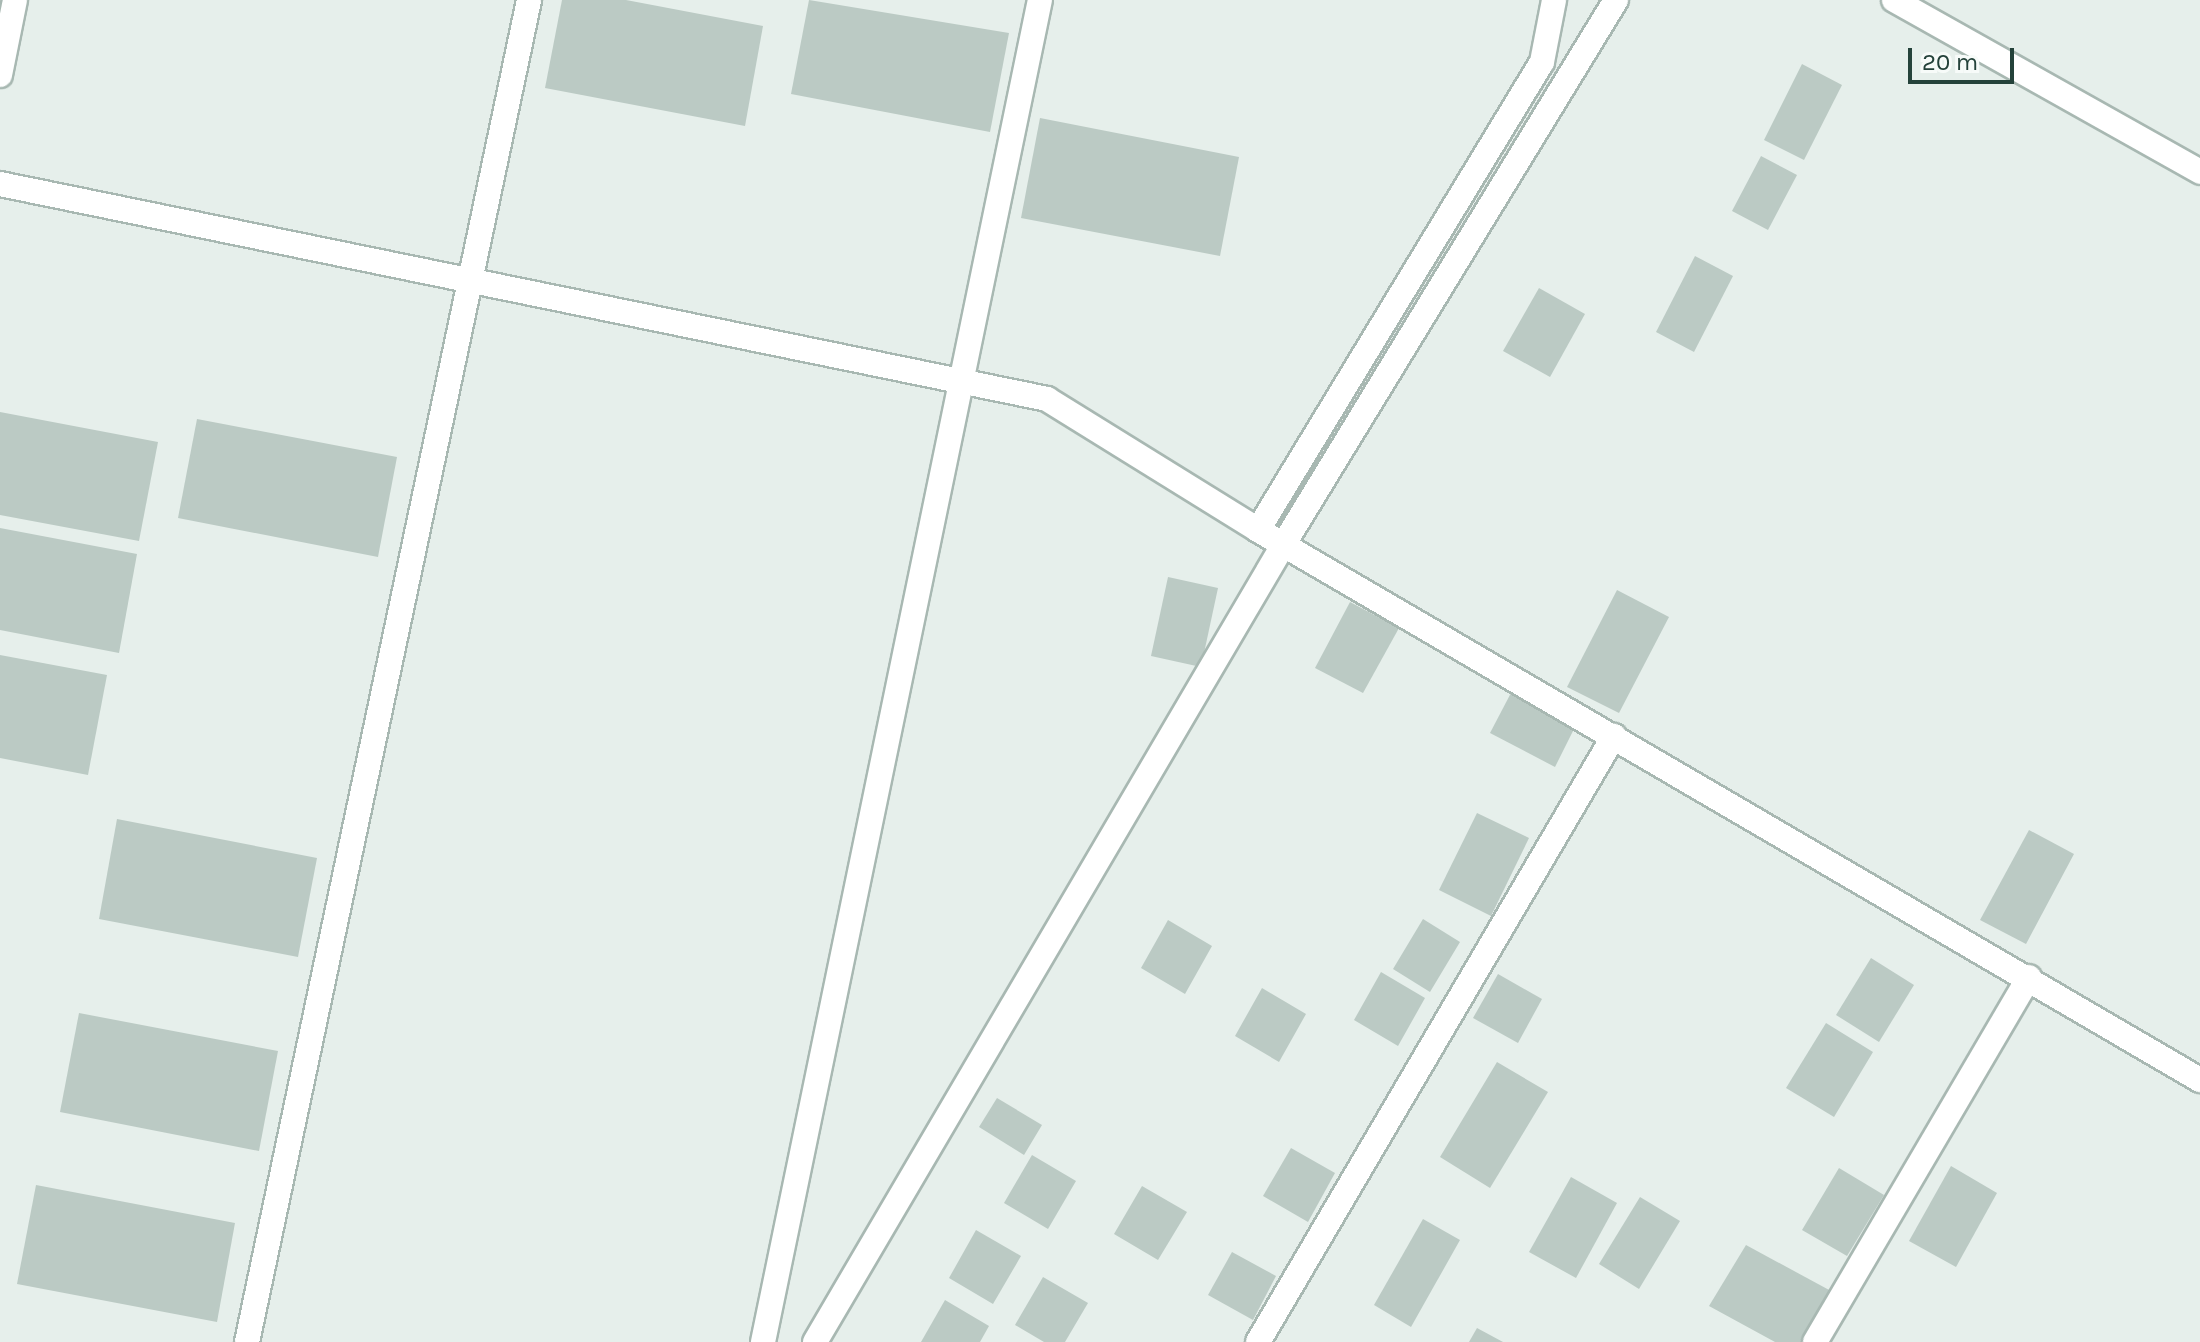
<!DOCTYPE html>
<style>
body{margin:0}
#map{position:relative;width:2200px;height:1342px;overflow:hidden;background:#e6efeb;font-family:Karla,sans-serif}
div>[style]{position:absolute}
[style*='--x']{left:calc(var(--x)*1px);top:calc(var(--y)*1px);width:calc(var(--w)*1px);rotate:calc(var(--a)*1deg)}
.building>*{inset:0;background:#bbcac4}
.roads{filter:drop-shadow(2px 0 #a8b8b2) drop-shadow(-2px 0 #a8b8b2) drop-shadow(0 2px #a8b8b2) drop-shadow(0 -2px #a8b8b2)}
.minor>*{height:24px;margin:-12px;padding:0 12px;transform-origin:12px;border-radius:12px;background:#fff}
span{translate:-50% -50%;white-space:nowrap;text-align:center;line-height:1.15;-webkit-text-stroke:6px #f7fbf9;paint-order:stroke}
.scale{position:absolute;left:1908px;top:48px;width:106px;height:36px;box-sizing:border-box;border:4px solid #24423a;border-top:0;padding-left:10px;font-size:24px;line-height:28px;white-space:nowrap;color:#24423a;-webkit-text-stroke:6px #f7fbf9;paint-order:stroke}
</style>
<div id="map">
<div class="building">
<div style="clip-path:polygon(562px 0,626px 0,763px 26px,745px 126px,545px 88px)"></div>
<div style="clip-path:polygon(809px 0,1009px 33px,990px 132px,791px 94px)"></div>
<div style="clip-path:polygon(1802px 64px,1842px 85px,1804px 160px,1764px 140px)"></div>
<div style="clip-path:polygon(1040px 118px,1239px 157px,1220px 256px,1021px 218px)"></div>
<div style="clip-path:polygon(1761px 156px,1797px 175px,1768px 230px,1732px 211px)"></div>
<div style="clip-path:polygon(1695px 256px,1733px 276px,1694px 352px,1656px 332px)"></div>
<div style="clip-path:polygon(1539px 288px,1585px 314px,1550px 377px,1503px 351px)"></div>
<div style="clip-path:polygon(0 412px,158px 442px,139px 541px,0 515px)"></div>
<div style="clip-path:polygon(197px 419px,397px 457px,378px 557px,178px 518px)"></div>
<div style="clip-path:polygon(0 528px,137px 554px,119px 653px,0 630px)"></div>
<div style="clip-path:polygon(1168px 577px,1218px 588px,1201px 667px,1151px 656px)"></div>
<div style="clip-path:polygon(1617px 590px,1669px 617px,1619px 713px,1567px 687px)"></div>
<div style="clip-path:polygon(1350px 602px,1399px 628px,1363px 693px,1315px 668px)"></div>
<div style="clip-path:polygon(0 655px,107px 675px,88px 775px,0 758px)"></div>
<div style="clip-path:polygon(1512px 691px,1576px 725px,1555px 767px,1490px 733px)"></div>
<div style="clip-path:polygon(1477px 813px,1529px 838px,1491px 916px,1439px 890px)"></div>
<div style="clip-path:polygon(117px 819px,317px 858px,298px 957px,99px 919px)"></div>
<div style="clip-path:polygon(2029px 830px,2074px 854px,2026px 944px,1980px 920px)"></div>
<div style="clip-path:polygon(1423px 919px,1460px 942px,1430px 992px,1393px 969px)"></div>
<div style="clip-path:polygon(1168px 920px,1212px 946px,1185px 994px,1141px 968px)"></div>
<div style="clip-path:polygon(1871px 958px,1914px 985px,1879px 1042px,1836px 1015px)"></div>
<div style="clip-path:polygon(1381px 972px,1425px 998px,1398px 1046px,1354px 1020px)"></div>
<div style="clip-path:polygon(1498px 974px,1542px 999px,1518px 1043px,1473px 1018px)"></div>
<div style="clip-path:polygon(1262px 988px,1306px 1014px,1279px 1062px,1235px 1036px)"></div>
<div style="clip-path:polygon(79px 1013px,278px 1051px,259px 1151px,60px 1112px)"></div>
<div style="clip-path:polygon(1826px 1023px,1873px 1052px,1834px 1117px,1786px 1088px)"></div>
<div style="clip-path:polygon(1497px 1062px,1548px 1092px,1490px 1188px,1440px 1157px)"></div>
<div style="clip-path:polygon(997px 1098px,1042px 1125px,1024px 1155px,979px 1127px)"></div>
<div style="clip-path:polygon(1291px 1148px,1335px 1173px,1308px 1222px,1263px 1196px)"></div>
<div style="clip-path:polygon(1032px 1155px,1076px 1181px,1048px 1229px,1004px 1203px)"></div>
<div style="clip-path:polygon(1951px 1166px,1997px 1193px,1956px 1267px,1909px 1241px)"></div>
<div style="clip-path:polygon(1839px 1168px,1884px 1195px,1847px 1256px,1802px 1230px)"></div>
<div style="clip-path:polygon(1571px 1177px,1617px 1203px,1576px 1278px,1529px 1252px)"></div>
<div style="clip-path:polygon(36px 1185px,235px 1223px,217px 1322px,17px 1284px)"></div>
<div style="clip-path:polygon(1142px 1186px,1187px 1212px,1158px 1260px,1114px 1234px)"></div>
<div style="clip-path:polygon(1640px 1197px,1680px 1221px,1639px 1289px,1599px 1264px)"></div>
<div style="clip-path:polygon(1423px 1219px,1460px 1240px,1411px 1327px,1374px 1305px)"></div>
<div style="clip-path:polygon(976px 1230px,1021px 1256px,993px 1304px,949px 1278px)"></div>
<div style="clip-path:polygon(1746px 1245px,1831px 1291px,1802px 1342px,1775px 1342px,1709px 1306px)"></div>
<div style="clip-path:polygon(1232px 1252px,1276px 1276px,1253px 1320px,1208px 1295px)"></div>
<div style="clip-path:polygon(1043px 1277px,1088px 1303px,1065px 1342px,1044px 1342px,1015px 1325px)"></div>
<div style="clip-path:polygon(945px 1300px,989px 1326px,980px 1342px,921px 1342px)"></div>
<div style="clip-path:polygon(1477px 1328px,1503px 1342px,1469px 1342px)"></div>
</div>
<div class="roads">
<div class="minor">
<div style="--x:1894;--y:0;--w:351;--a:29.3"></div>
<div style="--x:0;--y:75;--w:76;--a:-78.7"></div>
<div style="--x:0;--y:184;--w:1069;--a:11.6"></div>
<div style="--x:1047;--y:399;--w:248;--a:31.8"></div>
<div style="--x:1258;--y:530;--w:1091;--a:30.28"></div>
<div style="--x:1258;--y:530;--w:547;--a:-58.75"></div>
<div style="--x:1542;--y:62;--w:63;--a:-79"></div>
<div style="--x:247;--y:1342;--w:1371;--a:-78.13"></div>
<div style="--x:763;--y:1342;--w:1370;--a:-78.34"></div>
<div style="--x:815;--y:1342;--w:928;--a:-59.57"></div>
<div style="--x:1285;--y:542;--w:635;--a:-58.59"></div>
<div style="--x:1258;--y:1342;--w:703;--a:-59.57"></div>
<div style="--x:1815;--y:1342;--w:423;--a:-59.6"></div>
</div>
</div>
<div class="scale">20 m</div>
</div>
